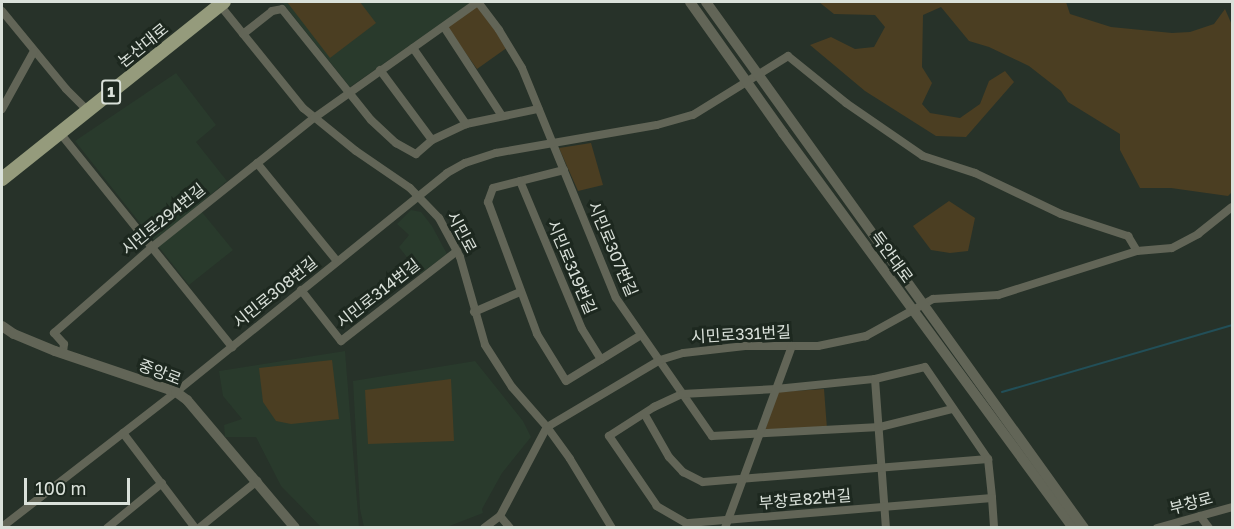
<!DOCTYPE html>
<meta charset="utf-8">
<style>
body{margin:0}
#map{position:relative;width:1234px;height:529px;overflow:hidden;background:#273229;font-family:"Golos Text","Noto Sans KR",sans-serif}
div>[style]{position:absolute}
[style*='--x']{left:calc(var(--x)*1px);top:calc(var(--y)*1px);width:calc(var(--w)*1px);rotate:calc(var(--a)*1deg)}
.built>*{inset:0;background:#293a2c}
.green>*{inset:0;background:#4b3e22}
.stream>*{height:2px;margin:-1px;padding:0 1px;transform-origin:1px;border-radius:1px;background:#224f58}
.minor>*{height:8px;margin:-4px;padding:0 4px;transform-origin:4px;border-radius:4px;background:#626557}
.tertiary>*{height:10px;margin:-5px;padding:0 5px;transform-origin:5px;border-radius:5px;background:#626557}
.primary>*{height:14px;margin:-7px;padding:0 7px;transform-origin:7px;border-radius:7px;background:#959b7c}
span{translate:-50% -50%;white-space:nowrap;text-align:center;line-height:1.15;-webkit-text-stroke:6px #1d281f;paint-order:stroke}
.shield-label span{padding:2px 4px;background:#1d281f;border:2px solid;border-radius:4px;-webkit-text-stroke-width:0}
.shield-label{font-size:15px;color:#dae1da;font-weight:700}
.street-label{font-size:16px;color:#dae1da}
.frame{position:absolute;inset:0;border:3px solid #dae1da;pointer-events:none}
.scale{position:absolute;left:24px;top:478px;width:106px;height:27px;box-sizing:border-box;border:3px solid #dae1da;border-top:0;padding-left:8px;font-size:18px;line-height:21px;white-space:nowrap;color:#dae1da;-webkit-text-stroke:4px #1d281f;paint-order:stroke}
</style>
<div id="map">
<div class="built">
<div style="clip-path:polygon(282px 2px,472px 2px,350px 87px)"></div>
<div style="clip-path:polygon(176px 73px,216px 125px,196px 142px,227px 181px,197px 206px,233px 250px,189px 285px,75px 141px)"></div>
<div style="clip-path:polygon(411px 210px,421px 212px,432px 226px,447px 254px,420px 274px,399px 247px,409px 235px,397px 224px)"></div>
<div style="clip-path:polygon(345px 351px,359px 527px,321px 527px,281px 486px,256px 437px,225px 437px,224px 425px,242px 419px,223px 396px,219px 371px)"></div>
<div style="clip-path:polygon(475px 361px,523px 421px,531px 437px,502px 473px,482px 509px,483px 513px,447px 527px,364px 527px,360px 509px,353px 381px)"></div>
</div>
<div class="green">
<div style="clip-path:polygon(287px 2px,360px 2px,376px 23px,330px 58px)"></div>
<div style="clip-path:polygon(819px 2px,1066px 2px,1070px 14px,1111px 27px,1172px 33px,1190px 32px,1214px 24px,1225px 9px,1232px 25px,1232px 192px,1228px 196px,1171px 188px,1140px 188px,1120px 150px,1120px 134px,1068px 102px,1061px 91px,1029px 66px,989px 47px,969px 41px,941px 7px,923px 15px,922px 67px,932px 83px,922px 104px,930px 113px,960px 118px,980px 104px,989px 81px,1005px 71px,1014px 82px,966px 137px,936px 136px,865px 91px,810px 45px,831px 37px,855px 49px,874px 47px,885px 27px,875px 15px,834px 14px)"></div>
<div style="clip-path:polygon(477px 6px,508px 47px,477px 69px,447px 27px)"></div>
<div style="clip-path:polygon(591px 143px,603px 185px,578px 191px,559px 148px)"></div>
<div style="clip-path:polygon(949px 201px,975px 218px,968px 251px,950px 253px,931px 250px,913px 226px)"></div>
<div style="clip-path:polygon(332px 360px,339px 419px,291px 424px,276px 421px,263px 402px,259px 368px)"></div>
<div style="clip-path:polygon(451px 379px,454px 441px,368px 444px,365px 390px)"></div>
<div style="clip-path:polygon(824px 389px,827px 429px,764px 433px,778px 392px)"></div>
</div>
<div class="stream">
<div style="--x:1002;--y:392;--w:240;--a:-16.2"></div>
</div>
<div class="minor">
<div style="--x:478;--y:2;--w:35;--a:53"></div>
<div style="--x:499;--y:30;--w:44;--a:58.8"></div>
<div style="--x:522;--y:68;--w:248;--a:67.8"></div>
<div style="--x:616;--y:298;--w:168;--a:55.2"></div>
<div style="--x:712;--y:436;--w:168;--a:-3.1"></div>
<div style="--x:880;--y:427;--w:75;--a:-13.9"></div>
<div style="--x:219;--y:4;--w:134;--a:51.1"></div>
<div style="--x:303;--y:108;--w:68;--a:39.1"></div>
<div style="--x:356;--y:151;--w:65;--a:34.4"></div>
<div style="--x:410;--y:188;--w:42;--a:46"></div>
<div style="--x:439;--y:218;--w:44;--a:61.7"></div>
<div style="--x:460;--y:257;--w:91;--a:74.1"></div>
<div style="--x:485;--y:345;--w:50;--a:57.3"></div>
<div style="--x:512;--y:387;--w:53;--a:48.8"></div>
<div style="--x:547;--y:427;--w:39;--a:54"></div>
<div style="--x:570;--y:459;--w:81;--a:58.7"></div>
<div style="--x:2;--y:11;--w:101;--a:50.6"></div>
<div style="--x:66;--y:89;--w:31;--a:45"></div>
<div style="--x:444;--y:27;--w:106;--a:56.9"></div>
<div style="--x:243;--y:34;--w:37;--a:-38"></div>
<div style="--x:272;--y:11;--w:10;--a:-11"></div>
<div style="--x:282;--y:9;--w:142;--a:51.3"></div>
<div style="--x:371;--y:120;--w:34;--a:43"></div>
<div style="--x:396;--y:143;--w:23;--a:29"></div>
<div style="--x:416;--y:154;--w:21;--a:-41"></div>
<div style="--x:432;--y:140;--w:38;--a:-25"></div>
<div style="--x:466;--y:124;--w:74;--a:-11.8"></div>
<div style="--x:413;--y:48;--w:93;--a:55.1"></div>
<div style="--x:380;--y:70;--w:87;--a:53.4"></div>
<div style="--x:2;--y:109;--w:66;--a:-61.1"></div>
<div style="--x:60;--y:133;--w:275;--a:51.2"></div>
<div style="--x:257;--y:163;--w:127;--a:50.8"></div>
<div style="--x:564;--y:170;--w:73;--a:165.8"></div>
<div style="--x:493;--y:188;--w:15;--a:110"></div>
<div style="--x:488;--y:202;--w:141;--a:69.6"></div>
<div style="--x:537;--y:334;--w:55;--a:58.3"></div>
<div style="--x:566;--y:381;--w:88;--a:-31.5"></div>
<div style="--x:520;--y:181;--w:160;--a:67.3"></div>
<div style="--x:582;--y:329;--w:36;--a:58"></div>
<div style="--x:1137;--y:251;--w:35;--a:-5"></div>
<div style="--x:1172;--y:248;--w:30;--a:-28"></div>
<div style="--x:1198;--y:234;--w:43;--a:-38.5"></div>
<div style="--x:301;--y:290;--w:65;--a:51.9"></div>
<div style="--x:341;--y:341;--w:147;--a:-37.8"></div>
<div style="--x:474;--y:312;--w:50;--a:-23.5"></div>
<div style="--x:63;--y:353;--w:9;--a:-84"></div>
<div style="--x:64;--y:344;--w:15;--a:-132"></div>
<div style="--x:54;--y:333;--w:129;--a:-41.2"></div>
<div style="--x:151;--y:248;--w:208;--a:-38.6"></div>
<div style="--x:314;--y:118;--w:201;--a:-35.3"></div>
<div style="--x:875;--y:379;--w:149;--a:85.8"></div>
<div style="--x:645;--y:415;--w:48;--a:60.3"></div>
<div style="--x:669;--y:457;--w:21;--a:47"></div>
<div style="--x:683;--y:472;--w:22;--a:27"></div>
<div style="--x:703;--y:482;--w:286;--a:-4.6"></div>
<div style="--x:123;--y:433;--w:119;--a:52.8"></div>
<div style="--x:992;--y:498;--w:307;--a:175.3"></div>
<div style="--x:686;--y:523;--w:34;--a:-150"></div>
<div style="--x:657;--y:506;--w:85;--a:-124.4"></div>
<div style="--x:609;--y:436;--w:54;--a:-32.8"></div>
<div style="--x:654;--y:407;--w:31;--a:-25"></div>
<div style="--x:682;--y:394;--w:94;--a:-3"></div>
<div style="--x:776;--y:389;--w:100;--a:-5.8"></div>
<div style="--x:875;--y:379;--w:51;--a:-13.5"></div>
<div style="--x:925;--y:367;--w:112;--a:55.6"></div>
<div style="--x:988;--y:459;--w:39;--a:84"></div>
<div style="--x:992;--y:498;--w:30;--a:86"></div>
<div style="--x:500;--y:516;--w:16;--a:50"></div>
<div style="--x:1200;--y:516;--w:15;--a:53"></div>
<div style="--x:2;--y:527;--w:220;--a:-37.8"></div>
<div style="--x:176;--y:392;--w:348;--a:-38.9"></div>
<div style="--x:447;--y:173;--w:21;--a:-29"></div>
<div style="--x:465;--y:163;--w:33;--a:-18"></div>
<div style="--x:496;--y:153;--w:163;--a:-9.9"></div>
<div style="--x:657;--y:125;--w:37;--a:-16"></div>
<div style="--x:693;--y:115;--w:112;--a:-31.8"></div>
<div style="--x:788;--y:56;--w:75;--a:39"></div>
<div style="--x:846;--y:103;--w:93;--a:34.5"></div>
<div style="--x:923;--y:156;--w:55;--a:18.1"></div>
<div style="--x:975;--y:173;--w:95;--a:25.5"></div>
<div style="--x:1061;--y:214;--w:71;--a:18.2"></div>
<div style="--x:1128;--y:236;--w:17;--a:59"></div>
<div style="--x:1137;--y:251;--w:146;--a:162.4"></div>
<div style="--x:998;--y:295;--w:65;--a:176.5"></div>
<div style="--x:933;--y:299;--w:77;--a:151.1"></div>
<div style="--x:866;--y:336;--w:49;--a:168.2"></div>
<div style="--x:818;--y:346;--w:73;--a:180"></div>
<div style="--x:745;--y:346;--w:62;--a:173.6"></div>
<div style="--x:683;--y:353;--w:24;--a:163"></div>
<div style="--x:660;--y:360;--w:131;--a:149.3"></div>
<div style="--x:107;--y:528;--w:71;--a:-39.3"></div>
<div style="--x:199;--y:528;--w:75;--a:-39"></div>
<div style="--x:484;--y:528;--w:20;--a:-37"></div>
<div style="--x:500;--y:516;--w:101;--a:-62.2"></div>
<div style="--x:725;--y:528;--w:194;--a:-69.8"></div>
<div style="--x:1157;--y:528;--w:78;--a:-15.6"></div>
</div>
<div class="tertiary">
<div style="--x:690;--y:2;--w:161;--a:54.6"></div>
<div style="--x:783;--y:133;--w:490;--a:53.7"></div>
<div style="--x:706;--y:2;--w:648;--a:54.3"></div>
<div style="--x:2;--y:326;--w:14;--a:34"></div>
<div style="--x:14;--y:334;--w:44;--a:22.5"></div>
<div style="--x:55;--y:351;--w:128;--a:18.7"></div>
<div style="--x:176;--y:392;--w:14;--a:36"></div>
<div style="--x:187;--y:400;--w:167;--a:49.8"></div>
</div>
<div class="primary">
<div style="--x:2;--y:179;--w:284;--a:-38.6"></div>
</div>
<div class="shield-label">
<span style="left:111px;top:92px">1</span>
</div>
<div class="street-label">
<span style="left:143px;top:45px;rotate:-39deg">논산대로</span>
<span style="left:163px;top:219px;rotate:-39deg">시민로294번길</span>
<span style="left:462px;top:232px;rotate:62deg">시민로</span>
<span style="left:613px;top:249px;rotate:67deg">시민로307번길</span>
<span style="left:892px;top:257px;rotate:54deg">득안대로</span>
<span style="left:572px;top:267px;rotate:67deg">시민로319번길</span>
<span style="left:275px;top:292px;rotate:-39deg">시민로308번길</span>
<span style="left:378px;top:293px;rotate:-38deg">시민로314번길</span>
<span style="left:741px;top:334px;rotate:-3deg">시민로331번길</span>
<span style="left:160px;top:372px;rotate:21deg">중앙로</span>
<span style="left:805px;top:499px;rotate:-5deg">부창로82번길</span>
<span style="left:1191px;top:503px;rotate:-15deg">부창로</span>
</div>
<div class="frame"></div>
<div class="scale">100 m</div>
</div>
